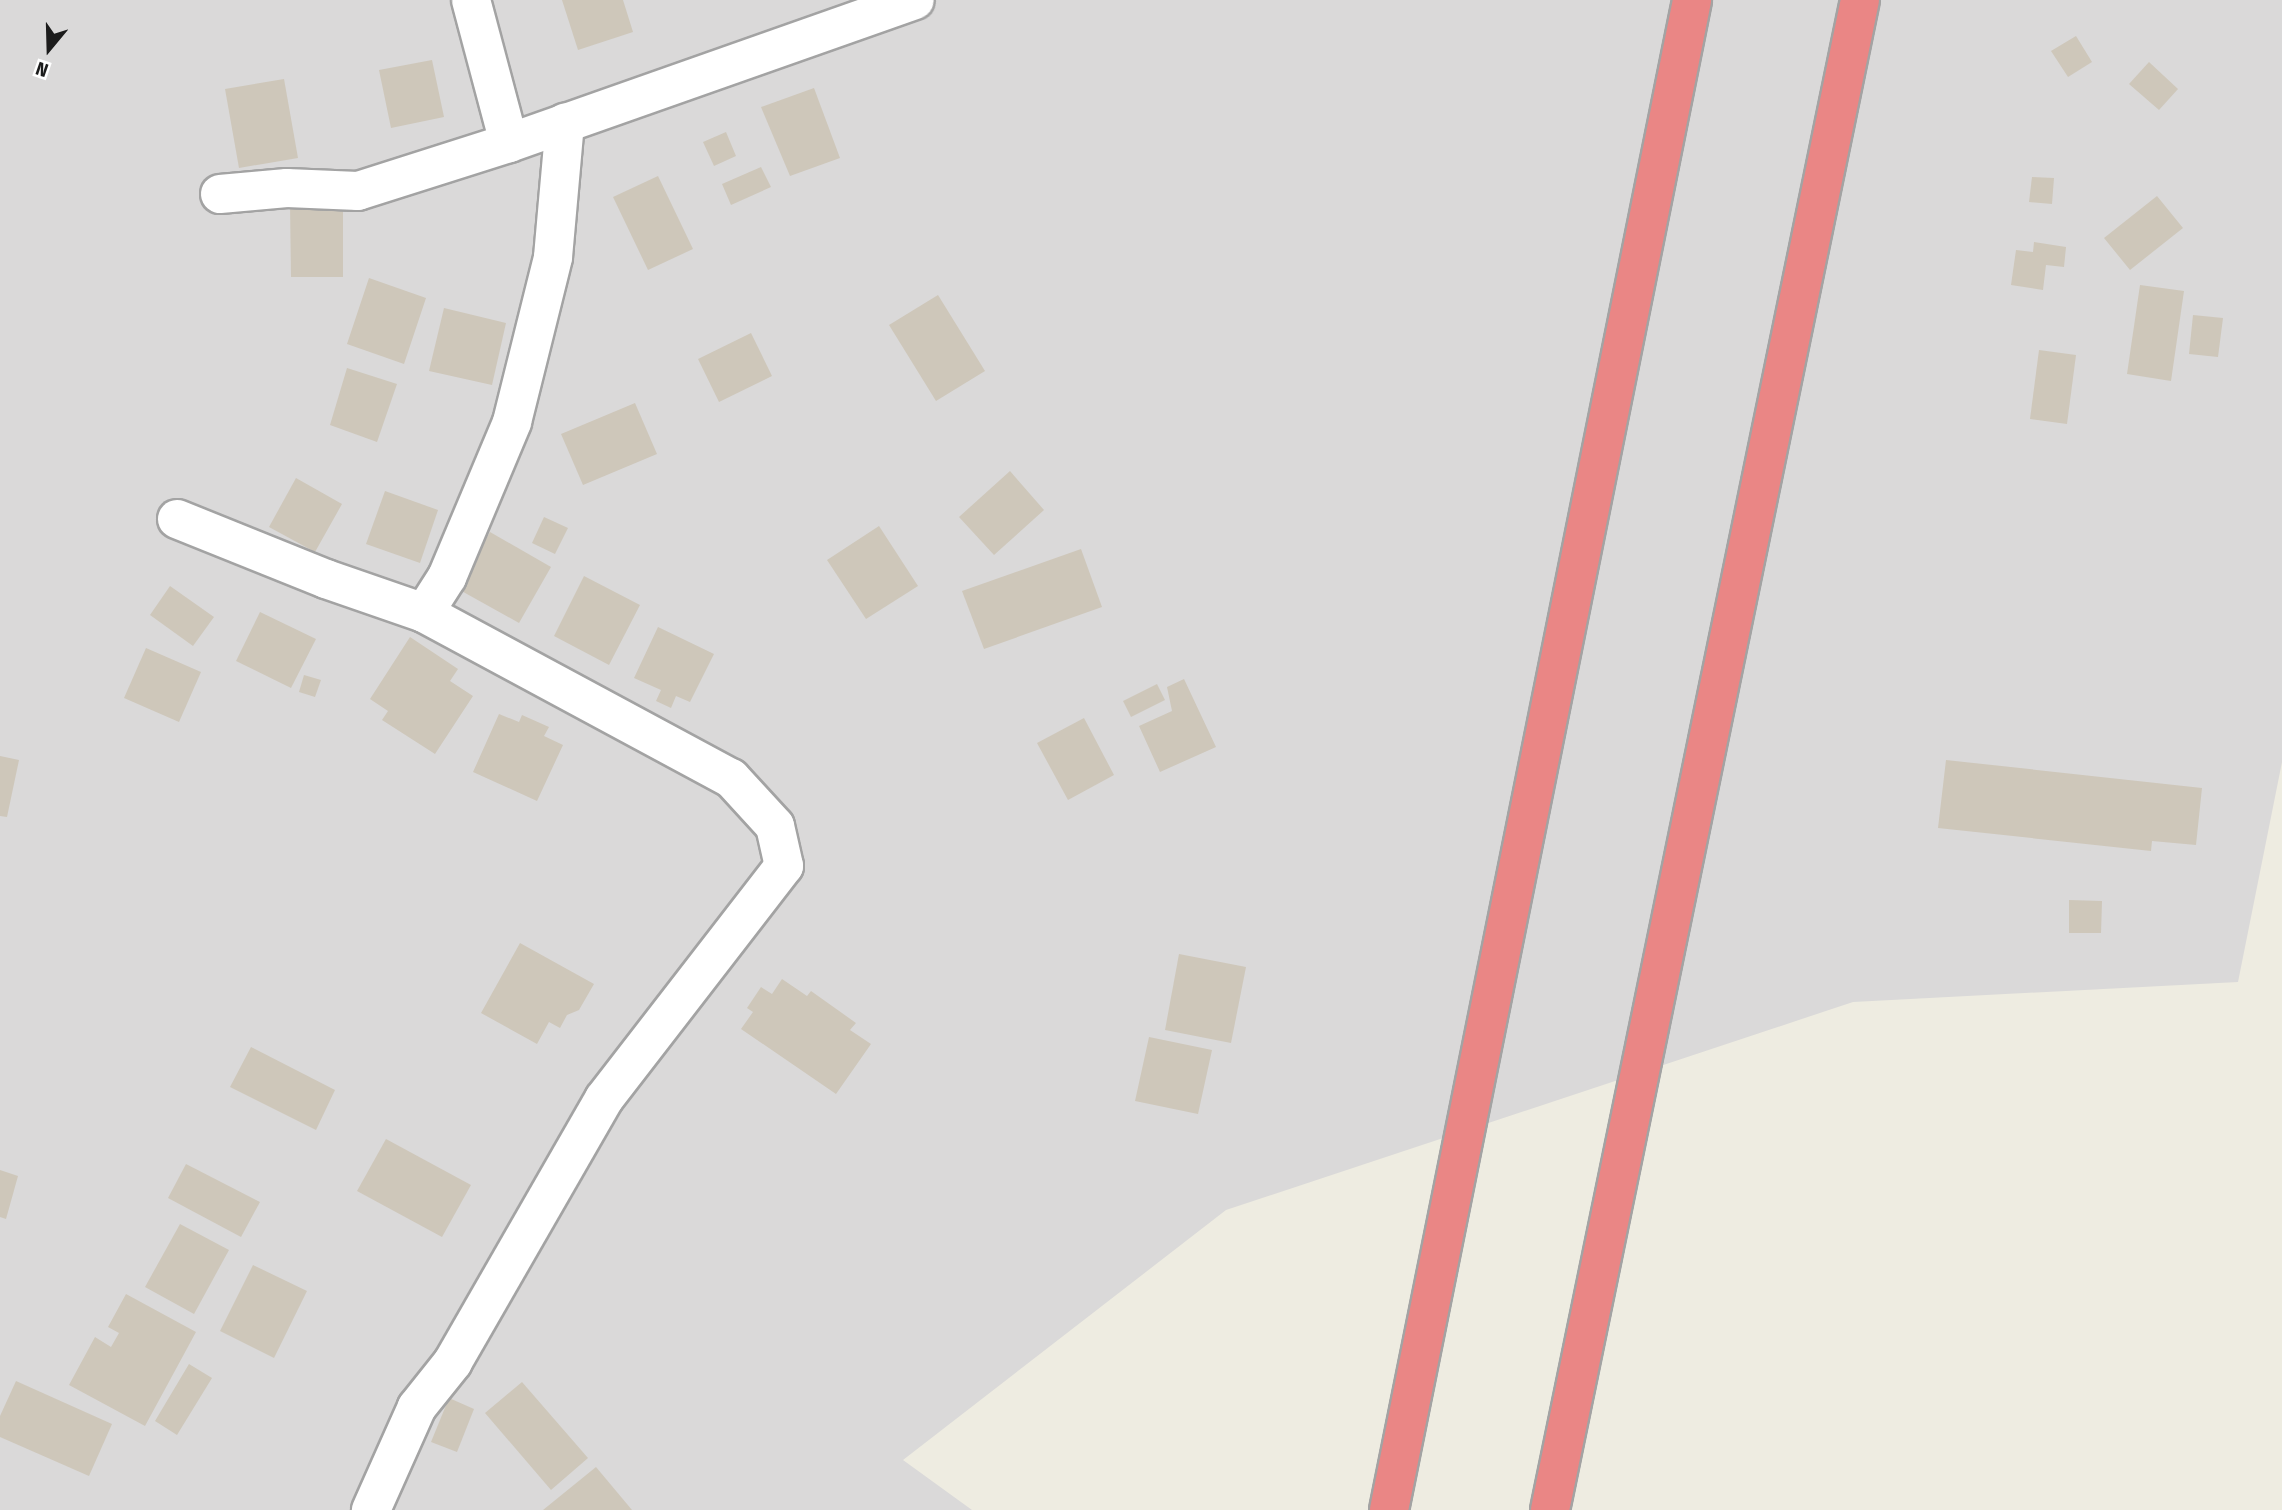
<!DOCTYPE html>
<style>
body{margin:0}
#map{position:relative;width:2282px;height:1510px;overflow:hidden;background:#eeece1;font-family:"Fira Sans Condensed",sans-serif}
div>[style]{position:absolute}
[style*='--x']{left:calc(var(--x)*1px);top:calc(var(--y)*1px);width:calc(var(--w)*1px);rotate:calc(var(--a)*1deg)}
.residential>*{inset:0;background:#dad9d9}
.building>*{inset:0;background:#cec7ba}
.roads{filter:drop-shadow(2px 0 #a3a3a3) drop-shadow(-2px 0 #a3a3a3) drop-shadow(0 2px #a3a3a3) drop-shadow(0 -2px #a3a3a3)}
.street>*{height:38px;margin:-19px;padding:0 19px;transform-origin:19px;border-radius:19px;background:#fff}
.highway>*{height:38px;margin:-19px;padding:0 19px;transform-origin:19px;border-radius:19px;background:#ea8685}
span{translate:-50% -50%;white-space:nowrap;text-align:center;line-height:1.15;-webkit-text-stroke:6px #fff;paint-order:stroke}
.north{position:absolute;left:14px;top:14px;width:70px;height:70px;-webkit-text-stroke:5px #fff;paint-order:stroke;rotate:199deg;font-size:19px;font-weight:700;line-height:28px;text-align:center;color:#1c1c1c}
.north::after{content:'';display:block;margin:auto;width:24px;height:32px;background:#1c1c1c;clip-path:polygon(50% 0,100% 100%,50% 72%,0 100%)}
</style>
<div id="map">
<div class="residential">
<div style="clip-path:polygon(0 0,2282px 0,2282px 762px,2238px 982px,1853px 1002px,1226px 1210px,903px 1460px,972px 1510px,0 1510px)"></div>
</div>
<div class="building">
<div style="clip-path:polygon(562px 0,623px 0,633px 32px,578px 50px)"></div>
<div style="clip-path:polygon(2076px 36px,2092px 62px,2068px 77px,2051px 51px)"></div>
<div style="clip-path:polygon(432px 60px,444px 117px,391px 128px,379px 70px)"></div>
<div style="clip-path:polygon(2149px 62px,2178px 89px,2159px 110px,2129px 84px)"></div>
<div style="clip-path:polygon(284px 79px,298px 158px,239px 168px,225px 89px)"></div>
<div style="clip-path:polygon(814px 88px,840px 158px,790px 176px,761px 107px)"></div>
<div style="clip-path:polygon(726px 132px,736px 156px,714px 166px,703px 142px)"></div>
<div style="clip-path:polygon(761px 167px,771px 187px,731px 205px,722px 184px)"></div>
<div style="clip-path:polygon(658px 176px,693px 249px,648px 270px,613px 197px)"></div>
<div style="clip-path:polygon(2032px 177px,2054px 178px,2052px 204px,2029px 202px)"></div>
<div style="clip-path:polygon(2157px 196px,2183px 228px,2130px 270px,2104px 238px)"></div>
<div style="clip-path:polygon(290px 203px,343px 203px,343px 277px,291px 277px)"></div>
<div style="clip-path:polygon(2034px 242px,2066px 247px,2064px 267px,2046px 265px,2043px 290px,2011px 285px,2016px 250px,2033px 252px)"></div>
<div style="clip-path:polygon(369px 278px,426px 298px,404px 364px,347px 344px)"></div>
<div style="clip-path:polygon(2140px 285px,2184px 291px,2171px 381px,2127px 374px)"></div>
<div style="clip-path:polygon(938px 295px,985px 371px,936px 401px,889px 325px)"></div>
<div style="clip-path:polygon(444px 308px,506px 323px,492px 385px,429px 371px)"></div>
<div style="clip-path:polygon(2193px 315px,2223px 318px,2218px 357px,2189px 354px)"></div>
<div style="clip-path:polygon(751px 333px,772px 376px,719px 402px,698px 359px)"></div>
<div style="clip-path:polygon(2039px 350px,2076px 355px,2067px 424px,2030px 419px)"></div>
<div style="clip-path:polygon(347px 368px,397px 384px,377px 442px,330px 425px)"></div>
<div style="clip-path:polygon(635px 403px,657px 454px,583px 485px,561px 434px)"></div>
<div style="clip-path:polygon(1010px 471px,1044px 510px,994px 555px,959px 517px)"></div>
<div style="clip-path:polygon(296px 478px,342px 504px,315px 552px,269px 527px)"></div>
<div style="clip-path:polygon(385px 491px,438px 510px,420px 563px,366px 544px)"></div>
<div style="clip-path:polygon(544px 517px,568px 528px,555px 554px,532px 543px)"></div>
<div style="clip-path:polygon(879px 526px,918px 586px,866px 619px,827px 560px)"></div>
<div style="clip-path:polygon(490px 532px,551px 567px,519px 623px,458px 589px)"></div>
<div style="clip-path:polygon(1081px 549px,1102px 607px,984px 649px,962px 591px)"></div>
<div style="clip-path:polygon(584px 576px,640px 605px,609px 665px,554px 636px)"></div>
<div style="clip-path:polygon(170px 586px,214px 617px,193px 646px,150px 615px)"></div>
<div style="clip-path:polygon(260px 612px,316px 639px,291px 688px,236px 661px)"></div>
<div style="clip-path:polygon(658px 627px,714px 654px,690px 702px,676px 696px,671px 708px,656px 701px,661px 690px,634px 678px)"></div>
<div style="clip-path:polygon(410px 637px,458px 669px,450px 681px,473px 696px,435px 754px,382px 720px,388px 711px,370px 699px)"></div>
<div style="clip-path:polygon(146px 648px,201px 672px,179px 722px,124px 698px)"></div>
<div style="clip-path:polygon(304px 675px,321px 680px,315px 697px,299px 692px)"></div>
<div style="clip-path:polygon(1184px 679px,1216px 747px,1160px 772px,1139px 726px,1172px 711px,1167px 687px)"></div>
<div style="clip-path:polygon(1157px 684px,1165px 700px,1131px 717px,1123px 701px)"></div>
<div style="clip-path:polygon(499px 714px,519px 722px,522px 715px,549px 727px,544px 736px,563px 745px,537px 801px,473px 772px)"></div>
<div style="clip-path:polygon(1084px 718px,1114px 775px,1068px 800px,1037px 743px)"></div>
<div style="clip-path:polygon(0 756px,19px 760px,7px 817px,0 816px)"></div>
<div style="clip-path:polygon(1946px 760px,2202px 788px,2196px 845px,2152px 841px,2151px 851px,1938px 828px)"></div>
<div style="clip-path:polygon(2069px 900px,2102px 901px,2101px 933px,2069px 933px)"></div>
<div style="clip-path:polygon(520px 943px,594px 984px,579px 1010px,567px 1015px,560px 1028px,549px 1022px,537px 1044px,481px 1013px)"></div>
<div style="clip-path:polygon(1179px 954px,1246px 967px,1231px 1043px,1165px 1030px)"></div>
<div style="clip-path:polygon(782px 979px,807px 996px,811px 991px,856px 1023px,850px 1030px,871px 1044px,836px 1094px,741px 1029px,753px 1012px,747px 1008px,761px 987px,772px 994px)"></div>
<div style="clip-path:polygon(1149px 1037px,1212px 1050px,1198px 1114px,1135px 1101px)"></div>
<div style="clip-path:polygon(251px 1047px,335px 1090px,316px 1130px,230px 1087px)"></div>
<div style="clip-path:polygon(386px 1139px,471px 1185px,442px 1237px,357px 1191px)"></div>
<div style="clip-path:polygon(186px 1164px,260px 1202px,241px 1237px,168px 1198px)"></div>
<div style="clip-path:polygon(0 1170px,18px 1176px,6px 1219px,0 1217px)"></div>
<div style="clip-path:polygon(180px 1224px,229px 1250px,194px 1314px,145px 1287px)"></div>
<div style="clip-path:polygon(253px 1265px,307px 1291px,274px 1358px,220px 1331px)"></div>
<div style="clip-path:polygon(126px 1294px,196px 1332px,145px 1426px,69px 1385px,95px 1337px,111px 1347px,119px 1333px,108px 1327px)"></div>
<div style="clip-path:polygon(189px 1364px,212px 1378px,177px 1435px,155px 1421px)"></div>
<div style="clip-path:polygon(16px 1381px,112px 1424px,89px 1476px,0 1437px,0 1416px)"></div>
<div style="clip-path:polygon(522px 1382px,588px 1458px,551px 1490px,485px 1413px)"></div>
<div style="clip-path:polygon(449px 1398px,474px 1409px,457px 1452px,431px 1442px)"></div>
<div style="clip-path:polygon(596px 1467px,632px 1510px,543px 1510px)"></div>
</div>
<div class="roads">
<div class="street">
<div style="--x:471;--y:0;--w:148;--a:75.1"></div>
<div style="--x:220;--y:194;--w:67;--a:-5.1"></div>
<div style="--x:287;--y:188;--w:71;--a:2.4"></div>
<div style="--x:358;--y:191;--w:158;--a:-17.6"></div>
<div style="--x:509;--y:143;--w:430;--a:-19.4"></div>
<div style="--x:177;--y:519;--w:161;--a:21.9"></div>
<div style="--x:326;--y:579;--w:104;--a:19.1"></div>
<div style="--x:424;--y:613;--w:349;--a:28.3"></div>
<div style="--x:731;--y:778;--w:65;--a:47.5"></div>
<div style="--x:775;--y:826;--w:41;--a:77.3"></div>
<div style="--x:784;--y:866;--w:294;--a:127.7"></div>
<div style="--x:604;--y:1099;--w:303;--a:119.9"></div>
<div style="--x:453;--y:1362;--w:58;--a:128.7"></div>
<div style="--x:417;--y:1407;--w:113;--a:114.1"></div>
<div style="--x:424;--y:613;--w:43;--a:-57.4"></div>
<div style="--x:447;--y:577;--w:168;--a:-67.2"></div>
<div style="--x:512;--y:422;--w:170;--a:-76"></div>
<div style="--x:553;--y:257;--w:135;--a:-84.9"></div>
</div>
<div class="highway">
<div style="--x:1389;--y:1510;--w:1540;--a:-78.65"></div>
<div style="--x:1550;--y:1510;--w:1541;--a:-78.4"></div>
</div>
</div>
<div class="north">N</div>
</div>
